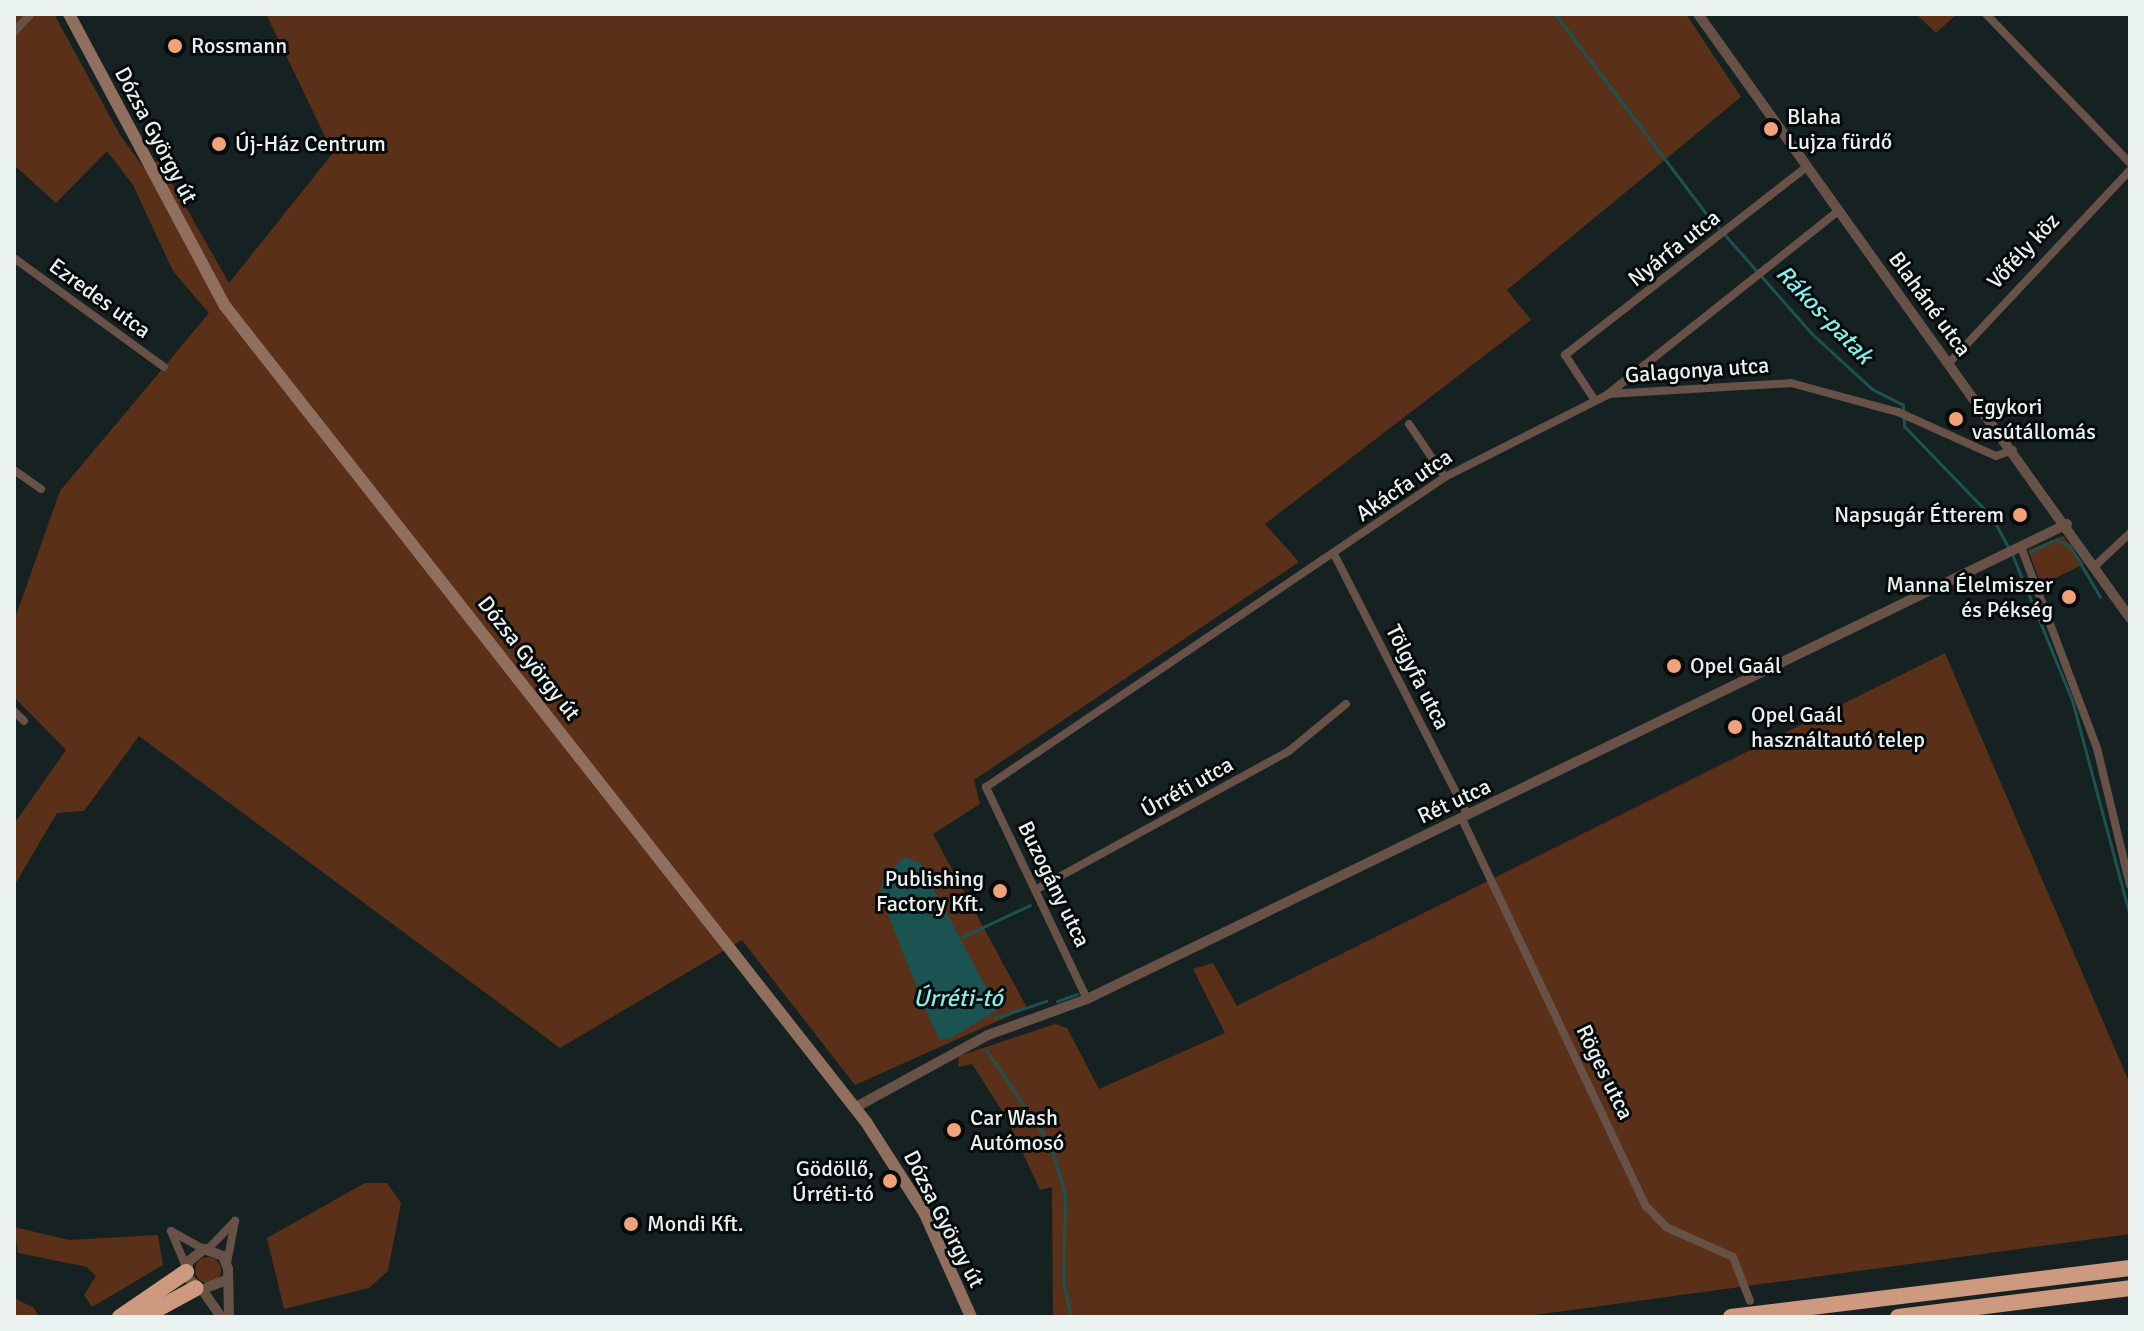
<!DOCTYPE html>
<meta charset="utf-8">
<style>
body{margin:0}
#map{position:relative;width:2144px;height:1331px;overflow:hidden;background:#162121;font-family:Signika,sans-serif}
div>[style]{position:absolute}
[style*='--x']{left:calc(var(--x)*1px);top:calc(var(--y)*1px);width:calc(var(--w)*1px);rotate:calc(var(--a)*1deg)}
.green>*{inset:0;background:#5b3018}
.round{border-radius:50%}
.water>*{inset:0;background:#1a5351}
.stream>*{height:3px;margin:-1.5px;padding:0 1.5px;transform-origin:1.5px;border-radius:1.5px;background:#1a5351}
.minor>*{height:8px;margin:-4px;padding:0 4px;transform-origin:4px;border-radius:4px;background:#685248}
.tertiary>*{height:10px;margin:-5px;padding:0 5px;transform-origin:5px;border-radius:5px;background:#685248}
.secondary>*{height:12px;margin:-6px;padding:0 6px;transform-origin:6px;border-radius:6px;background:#916f5e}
.motorway>*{height:16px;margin:-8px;padding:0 8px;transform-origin:8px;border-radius:8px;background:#ce9a7f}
.dots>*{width:22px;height:22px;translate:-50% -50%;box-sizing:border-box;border:4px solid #060a0a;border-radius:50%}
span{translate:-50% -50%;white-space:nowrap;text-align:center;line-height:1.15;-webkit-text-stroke:6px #060a0a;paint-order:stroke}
.poi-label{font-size:22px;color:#eaf2f1}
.left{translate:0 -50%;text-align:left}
.right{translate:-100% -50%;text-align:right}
.street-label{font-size:22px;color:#eaf2f1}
.water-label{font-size:24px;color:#81f0eb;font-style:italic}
.frame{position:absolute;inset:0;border:16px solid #eaf2f1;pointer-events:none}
</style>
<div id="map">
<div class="green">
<div style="clip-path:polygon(14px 14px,54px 14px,120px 135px,144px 168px,159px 160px,229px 283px,333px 153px,266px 14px,1686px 14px,1741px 97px,1507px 290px,1531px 320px,1265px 524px,1299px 562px,974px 780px,980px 804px,933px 834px,1027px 1008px,855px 1085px,742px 940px,560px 1048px,139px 736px,84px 811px,57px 813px,14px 886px,14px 824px,66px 750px,14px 697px,14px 621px,60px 491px,209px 313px,173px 271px,133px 185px,107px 151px,56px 203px,14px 165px)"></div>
<div style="clip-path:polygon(1916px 14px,1957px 14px,1936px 33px)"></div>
<div style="clip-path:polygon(2063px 536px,2084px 564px,2041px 585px,2028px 550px)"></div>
<div style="clip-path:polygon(1945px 653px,2130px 1084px,2130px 1234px,1520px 1317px,1053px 1317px,1052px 1187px,1040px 1190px,1006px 1117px,972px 1064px,958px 1067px,959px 1056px,1055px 1024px,1067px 1028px,1099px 1089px,1225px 1033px,1193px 969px,1213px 963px,1237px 1006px)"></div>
<div style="clip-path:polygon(365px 1183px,387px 1183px,401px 1203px,388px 1271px,369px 1288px,284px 1309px,267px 1238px)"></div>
<div style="clip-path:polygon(14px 1227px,69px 1240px,158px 1235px,163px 1265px,92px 1307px,84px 1295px,96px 1276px,87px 1267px,18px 1253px)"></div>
<div class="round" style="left:195px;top:1257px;width:26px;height:26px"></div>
<div style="clip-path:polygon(14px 1298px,34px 1308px,39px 1317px,14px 1317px)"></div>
</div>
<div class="water">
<div style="clip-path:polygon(904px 857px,920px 863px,998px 1010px,949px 1039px,940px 1040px,927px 1013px,880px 894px,883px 879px)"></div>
</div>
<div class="stream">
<div style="--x:1555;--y:14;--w:246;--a:52.9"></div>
<div style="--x:1703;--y:210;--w:165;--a:48.7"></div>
<div style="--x:1812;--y:334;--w:81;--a:42.5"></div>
<div style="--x:1872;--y:389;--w:35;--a:27"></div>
<div style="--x:1903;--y:405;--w:21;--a:87"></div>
<div style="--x:1904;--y:426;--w:125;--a:46"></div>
<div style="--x:1991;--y:516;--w:37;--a:61"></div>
<div style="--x:2056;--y:539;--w:16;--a:27"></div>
<div style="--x:2070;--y:546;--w:59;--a:59.5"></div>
<div style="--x:2031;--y:552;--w:24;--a:-28"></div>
<div style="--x:2012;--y:554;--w:158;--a:67.7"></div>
<div style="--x:2072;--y:700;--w:224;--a:75"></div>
<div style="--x:962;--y:937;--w:75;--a:-25.2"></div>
<div style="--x:1057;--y:1001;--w:21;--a:-19"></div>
<div style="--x:994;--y:1018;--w:55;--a:-18.1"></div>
<div style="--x:986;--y:1050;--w:114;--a:55.8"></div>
<div style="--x:1050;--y:1144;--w:53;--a:73.6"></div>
<div style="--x:1065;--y:1195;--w:87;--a:91.3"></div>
<div style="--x:1063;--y:1282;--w:36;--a:77"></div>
</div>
<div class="minor">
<div style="--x:1986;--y:14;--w:207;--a:46"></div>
<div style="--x:14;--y:32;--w:25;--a:-47"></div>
<div style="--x:14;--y:258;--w:185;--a:36"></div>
<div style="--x:1949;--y:363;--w:265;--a:-46.8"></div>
<div style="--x:1608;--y:394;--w:183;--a:-3.4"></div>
<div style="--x:1791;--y:383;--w:111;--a:15.2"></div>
<div style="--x:1898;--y:412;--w:107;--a:24.2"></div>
<div style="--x:1996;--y:456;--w:18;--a:-19"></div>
<div style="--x:1594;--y:399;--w:53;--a:-123.4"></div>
<div style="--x:1565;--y:355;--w:304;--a:-37.9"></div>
<div style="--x:1409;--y:424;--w:64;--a:55.8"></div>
<div style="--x:14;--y:470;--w:33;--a:35"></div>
<div style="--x:2021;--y:547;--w:215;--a:69.3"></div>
<div style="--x:2097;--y:748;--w:141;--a:76.5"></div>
<div style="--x:1334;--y:554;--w:294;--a:62.9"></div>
<div style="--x:2095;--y:566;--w:48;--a:-43.3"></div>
<div style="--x:14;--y:711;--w:14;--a:45"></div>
<div style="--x:1462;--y:819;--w:429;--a:64.6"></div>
<div style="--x:1646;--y:1206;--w:29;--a:46"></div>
<div style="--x:1666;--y:1227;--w:73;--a:24.1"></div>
<div style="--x:1733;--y:1257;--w:47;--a:68.9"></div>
<div style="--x:1037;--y:889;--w:287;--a:-28.7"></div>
<div style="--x:1289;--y:751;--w:74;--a:-39.5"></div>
<div style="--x:1087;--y:999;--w:235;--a:-115.5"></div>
<div style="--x:986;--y:787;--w:554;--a:-34.03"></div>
<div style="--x:1445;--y:477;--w:182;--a:-26.8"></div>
<div style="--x:1607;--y:395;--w:294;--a:-38.5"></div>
<div style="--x:171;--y:1231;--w:39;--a:67"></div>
<div style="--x:171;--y:1231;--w:38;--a:29"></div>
<div style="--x:208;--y:1249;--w:39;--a:-46"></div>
<div style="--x:227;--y:1263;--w:43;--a:-79.2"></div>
</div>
<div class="tertiary">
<div style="--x:1698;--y:14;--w:743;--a:54.43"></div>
<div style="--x:856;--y:1107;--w:150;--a:-28.6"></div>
<div style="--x:988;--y:1035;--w:105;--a:-20"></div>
<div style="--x:1087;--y:999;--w:1089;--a:-25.86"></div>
<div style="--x:226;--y:1280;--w:27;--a:158"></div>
<div style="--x:201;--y:1290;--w:18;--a:-137"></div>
<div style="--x:188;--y:1278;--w:16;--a:-90"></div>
<div style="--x:188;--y:1262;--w:21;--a:-39"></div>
<div style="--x:204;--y:1249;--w:20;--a:20"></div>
<div style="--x:223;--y:1256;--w:14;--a:69"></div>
<div style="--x:228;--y:1269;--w:48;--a:88.8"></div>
<div style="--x:203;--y:1291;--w:32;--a:55"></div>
</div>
<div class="secondary">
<div style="--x:69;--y:14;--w:331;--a:61.9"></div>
<div style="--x:225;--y:306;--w:1038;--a:51.85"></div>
<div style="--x:866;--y:1122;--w:109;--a:57.3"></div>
<div style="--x:925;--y:1214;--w:113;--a:65.9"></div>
</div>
<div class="motorway">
<div style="--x:120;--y:1317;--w:80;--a:-34.3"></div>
<div style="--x:143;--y:1317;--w:60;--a:-28.7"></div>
<div style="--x:1731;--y:1317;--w:402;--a:-7"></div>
<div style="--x:1898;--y:1317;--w:234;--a:-7.1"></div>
</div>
<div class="dots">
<div style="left:175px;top:46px;background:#f0a279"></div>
<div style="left:1771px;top:129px;background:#f0a279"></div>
<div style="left:219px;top:144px;background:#f0a279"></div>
<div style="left:1956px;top:419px;background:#f0a279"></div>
<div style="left:2020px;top:515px;background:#f0a279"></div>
<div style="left:2069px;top:597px;background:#f0a279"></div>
<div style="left:1674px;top:666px;background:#f0a279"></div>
<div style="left:1735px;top:727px;background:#f0a279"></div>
<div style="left:1000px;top:891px;background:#f0a279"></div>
<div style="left:954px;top:1130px;background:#f0a279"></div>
<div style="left:890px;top:1181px;background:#f0a279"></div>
<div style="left:631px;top:1224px;background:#f0a279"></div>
</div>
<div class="poi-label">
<span class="left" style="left:191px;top:46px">Rossmann</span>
<span class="left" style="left:1787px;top:129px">Blaha<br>Lujza fürdő</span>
<span class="left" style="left:235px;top:144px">Új-Ház Centrum</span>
<span class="left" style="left:1972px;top:419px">Egykori<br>vasútállomás</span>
<span class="right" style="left:2004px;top:515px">Napsugár Étterem</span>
<span class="right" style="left:2053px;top:597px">Manna Élelmiszer<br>és Pékség</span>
<span class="left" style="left:1690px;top:666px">Opel Gaál</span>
<span class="left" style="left:1751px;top:727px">Opel Gaál<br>használtautó telep</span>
<span class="right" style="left:984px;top:891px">Publishing<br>Factory Kft.</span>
<span class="left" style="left:970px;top:1130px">Car Wash<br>Autómosó</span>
<span class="right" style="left:874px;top:1181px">Gödöllő,<br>Úrréti-tó</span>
<span class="left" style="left:647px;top:1224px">Mondi Kft.</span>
</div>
<div class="street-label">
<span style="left:156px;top:135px;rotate:62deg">Dózsa György út</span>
<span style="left:1674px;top:248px;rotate:-38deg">Nyárfa utca</span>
<span style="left:2023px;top:251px;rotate:-47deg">Vőfély köz</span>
<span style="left:100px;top:298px;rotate:36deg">Ezredes utca</span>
<span style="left:1930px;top:304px;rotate:54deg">Blaháné utca</span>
<span style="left:1697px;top:370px;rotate:-4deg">Galagonya utca</span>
<span style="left:1404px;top:485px;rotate:-34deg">Akácfa utca</span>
<span style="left:529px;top:658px;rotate:52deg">Dózsa György út</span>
<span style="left:1418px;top:677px;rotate:63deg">Tölgyfa utca</span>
<span style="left:1187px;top:787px;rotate:-29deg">Úrréti utca</span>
<span style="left:1454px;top:801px;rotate:-25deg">Rét utca</span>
<span style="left:1054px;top:884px;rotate:64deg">Buzogány utca</span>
<span style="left:1605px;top:1072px;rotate:64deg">Röges utca</span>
<span style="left:944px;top:1219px;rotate:63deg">Dózsa György út</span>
</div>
<div class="water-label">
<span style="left:1824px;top:315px;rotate:46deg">Rákos-patak</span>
<span style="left:958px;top:999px">Úrréti-tó</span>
</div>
<div class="frame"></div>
</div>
